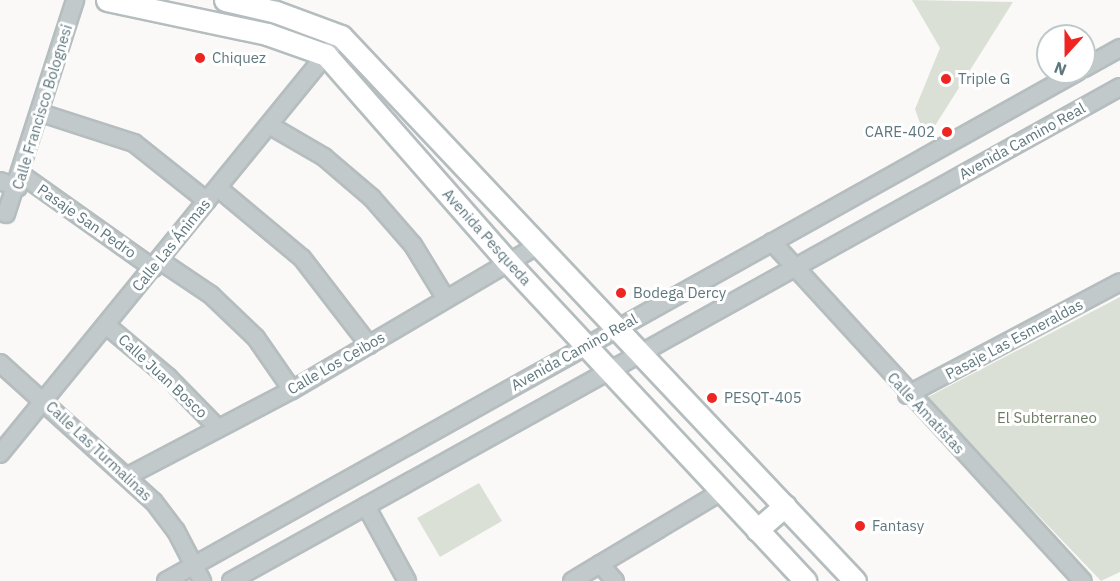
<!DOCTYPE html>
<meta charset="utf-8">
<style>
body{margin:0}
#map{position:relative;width:1120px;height:581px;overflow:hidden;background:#faf9f7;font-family:"IBM Plex Sans",sans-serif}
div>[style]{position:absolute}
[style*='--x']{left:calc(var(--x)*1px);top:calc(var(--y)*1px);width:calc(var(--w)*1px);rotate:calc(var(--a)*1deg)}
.green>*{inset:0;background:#dbe0d6}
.roads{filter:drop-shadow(2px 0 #b5bdbf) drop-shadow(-2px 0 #b5bdbf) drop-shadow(0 2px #b5bdbf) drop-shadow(0 -2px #b5bdbf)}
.minor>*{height:16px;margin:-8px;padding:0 8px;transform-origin:8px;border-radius:8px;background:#c2c9cb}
.major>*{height:21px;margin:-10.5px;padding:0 10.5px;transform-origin:10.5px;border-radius:10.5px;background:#fff}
.dots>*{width:16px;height:16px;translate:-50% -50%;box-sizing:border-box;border:3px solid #fff;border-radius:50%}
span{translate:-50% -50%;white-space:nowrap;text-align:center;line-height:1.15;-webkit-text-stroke:6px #fff;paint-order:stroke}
.poi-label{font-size:15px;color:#5e777e}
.left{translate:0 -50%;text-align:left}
.right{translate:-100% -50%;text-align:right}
.street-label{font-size:15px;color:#5e777e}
.park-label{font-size:15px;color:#6c7b62}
.north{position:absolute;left:1036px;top:24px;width:60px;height:60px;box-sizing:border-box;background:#fff;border:2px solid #bfc9cb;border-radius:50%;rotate:201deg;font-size:16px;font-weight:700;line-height:24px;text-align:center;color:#5e777e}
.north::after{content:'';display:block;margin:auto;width:21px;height:27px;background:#ef2522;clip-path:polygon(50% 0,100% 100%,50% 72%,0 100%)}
</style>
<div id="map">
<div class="green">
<div style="clip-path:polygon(912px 0,1013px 2px,933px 129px,921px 126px,915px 109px,940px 48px)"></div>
<div style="clip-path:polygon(1120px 297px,1120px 572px,1101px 581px,926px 398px)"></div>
<div style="clip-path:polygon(479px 483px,502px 521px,440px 557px,417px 518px)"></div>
</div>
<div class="roads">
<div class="minor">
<div style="--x:1084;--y:68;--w:41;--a:-29.1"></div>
<div style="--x:41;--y:113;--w:98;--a:17.9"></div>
<div style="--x:134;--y:143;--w:93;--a:38.5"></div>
<div style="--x:269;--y:125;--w:64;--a:30.2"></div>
<div style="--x:324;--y:157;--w:63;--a:40.5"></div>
<div style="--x:372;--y:198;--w:62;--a:48.9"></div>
<div style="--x:413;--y:245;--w:63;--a:58.6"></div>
<div style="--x:22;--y:175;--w:161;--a:35.4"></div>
<div style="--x:0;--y:181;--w:19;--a:21"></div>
<div style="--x:218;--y:188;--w:109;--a:39.8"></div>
<div style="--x:302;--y:258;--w:110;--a:52.4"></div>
<div style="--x:6;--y:214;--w:225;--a:-72.1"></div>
<div style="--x:772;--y:242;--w:460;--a:47.5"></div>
<div style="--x:159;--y:260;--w:63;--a:33.9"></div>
<div style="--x:211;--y:295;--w:62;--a:43.7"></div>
<div style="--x:256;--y:338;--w:63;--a:55.3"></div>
<div style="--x:106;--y:325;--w:81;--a:40"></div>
<div style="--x:168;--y:377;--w:71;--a:45.6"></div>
<div style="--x:0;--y:363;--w:207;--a:42.1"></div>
<div style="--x:154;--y:502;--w:36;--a:53"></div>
<div style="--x:176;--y:531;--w:56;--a:62.5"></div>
<div style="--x:907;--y:395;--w:241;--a:-27.9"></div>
<div style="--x:0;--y:454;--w:539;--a:-50.79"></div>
<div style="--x:128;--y:476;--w:185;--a:-27.7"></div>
<div style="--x:292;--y:390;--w:288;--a:-30.5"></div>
<div style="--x:366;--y:506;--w:85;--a:61.3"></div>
<div style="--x:600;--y:564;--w:23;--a:49"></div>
<div style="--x:166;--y:581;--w:1044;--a:-29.19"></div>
<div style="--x:231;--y:581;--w:1017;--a:-29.06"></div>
<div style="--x:572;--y:581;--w:174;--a:-30.9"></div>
</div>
<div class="major">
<div style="--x:107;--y:0;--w:164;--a:12"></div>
<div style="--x:267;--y:34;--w:63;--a:19.6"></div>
<div style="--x:326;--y:55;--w:276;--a:48.7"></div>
<div style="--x:508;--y:262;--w:436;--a:47"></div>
<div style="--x:225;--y:0;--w:52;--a:13.2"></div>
<div style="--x:276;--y:12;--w:69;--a:20.3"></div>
<div style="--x:341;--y:36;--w:749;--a:46.68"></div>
<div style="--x:757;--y:530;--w:37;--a:-41"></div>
</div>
</div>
<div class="dots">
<div style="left:200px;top:58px;background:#ef2522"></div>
<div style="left:946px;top:79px;background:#ef2522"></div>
<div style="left:947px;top:132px;background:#ef2522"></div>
<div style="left:621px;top:293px;background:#ef2522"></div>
<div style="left:712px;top:398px;background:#ef2522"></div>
<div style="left:860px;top:526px;background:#ef2522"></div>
</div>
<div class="poi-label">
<span class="left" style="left:212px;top:58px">Chiquez</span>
<span class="left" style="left:958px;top:79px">Triple G</span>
<span class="right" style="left:935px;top:132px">CARE-402</span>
<span class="left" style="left:633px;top:293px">Bodega Dercy</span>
<span class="left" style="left:724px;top:398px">PESQT-405</span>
<span class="left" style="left:872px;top:526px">Fantasy</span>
</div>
<div class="street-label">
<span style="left:42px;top:107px;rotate:-73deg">Calle Francisco Bolognesi</span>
<span style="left:1022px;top:141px;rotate:-29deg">Avenida Camino Real</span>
<span style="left:87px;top:221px;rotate:35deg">Pasaje San Pedro</span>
<span style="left:487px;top:237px;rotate:48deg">Avenida Pesqueda</span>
<span style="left:171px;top:245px;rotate:-51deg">Calle Las Ánimas</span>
<span style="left:1014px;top:339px;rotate:-28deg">Pasaje Las Esmeraldas</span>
<span style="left:574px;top:352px;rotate:-29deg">Avenida Camino Real</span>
<span style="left:336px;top:363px;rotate:-30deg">Calle Los Ceibos</span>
<span style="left:163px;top:376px;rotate:43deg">Calle Juan Bosco</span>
<span style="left:926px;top:413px;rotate:47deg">Calle Amatistas</span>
<span style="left:99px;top:451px;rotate:43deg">Calle Las Turmalinas</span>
</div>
<div class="park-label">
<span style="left:1047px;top:418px">El Subterraneo</span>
</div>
<div class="north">N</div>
</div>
